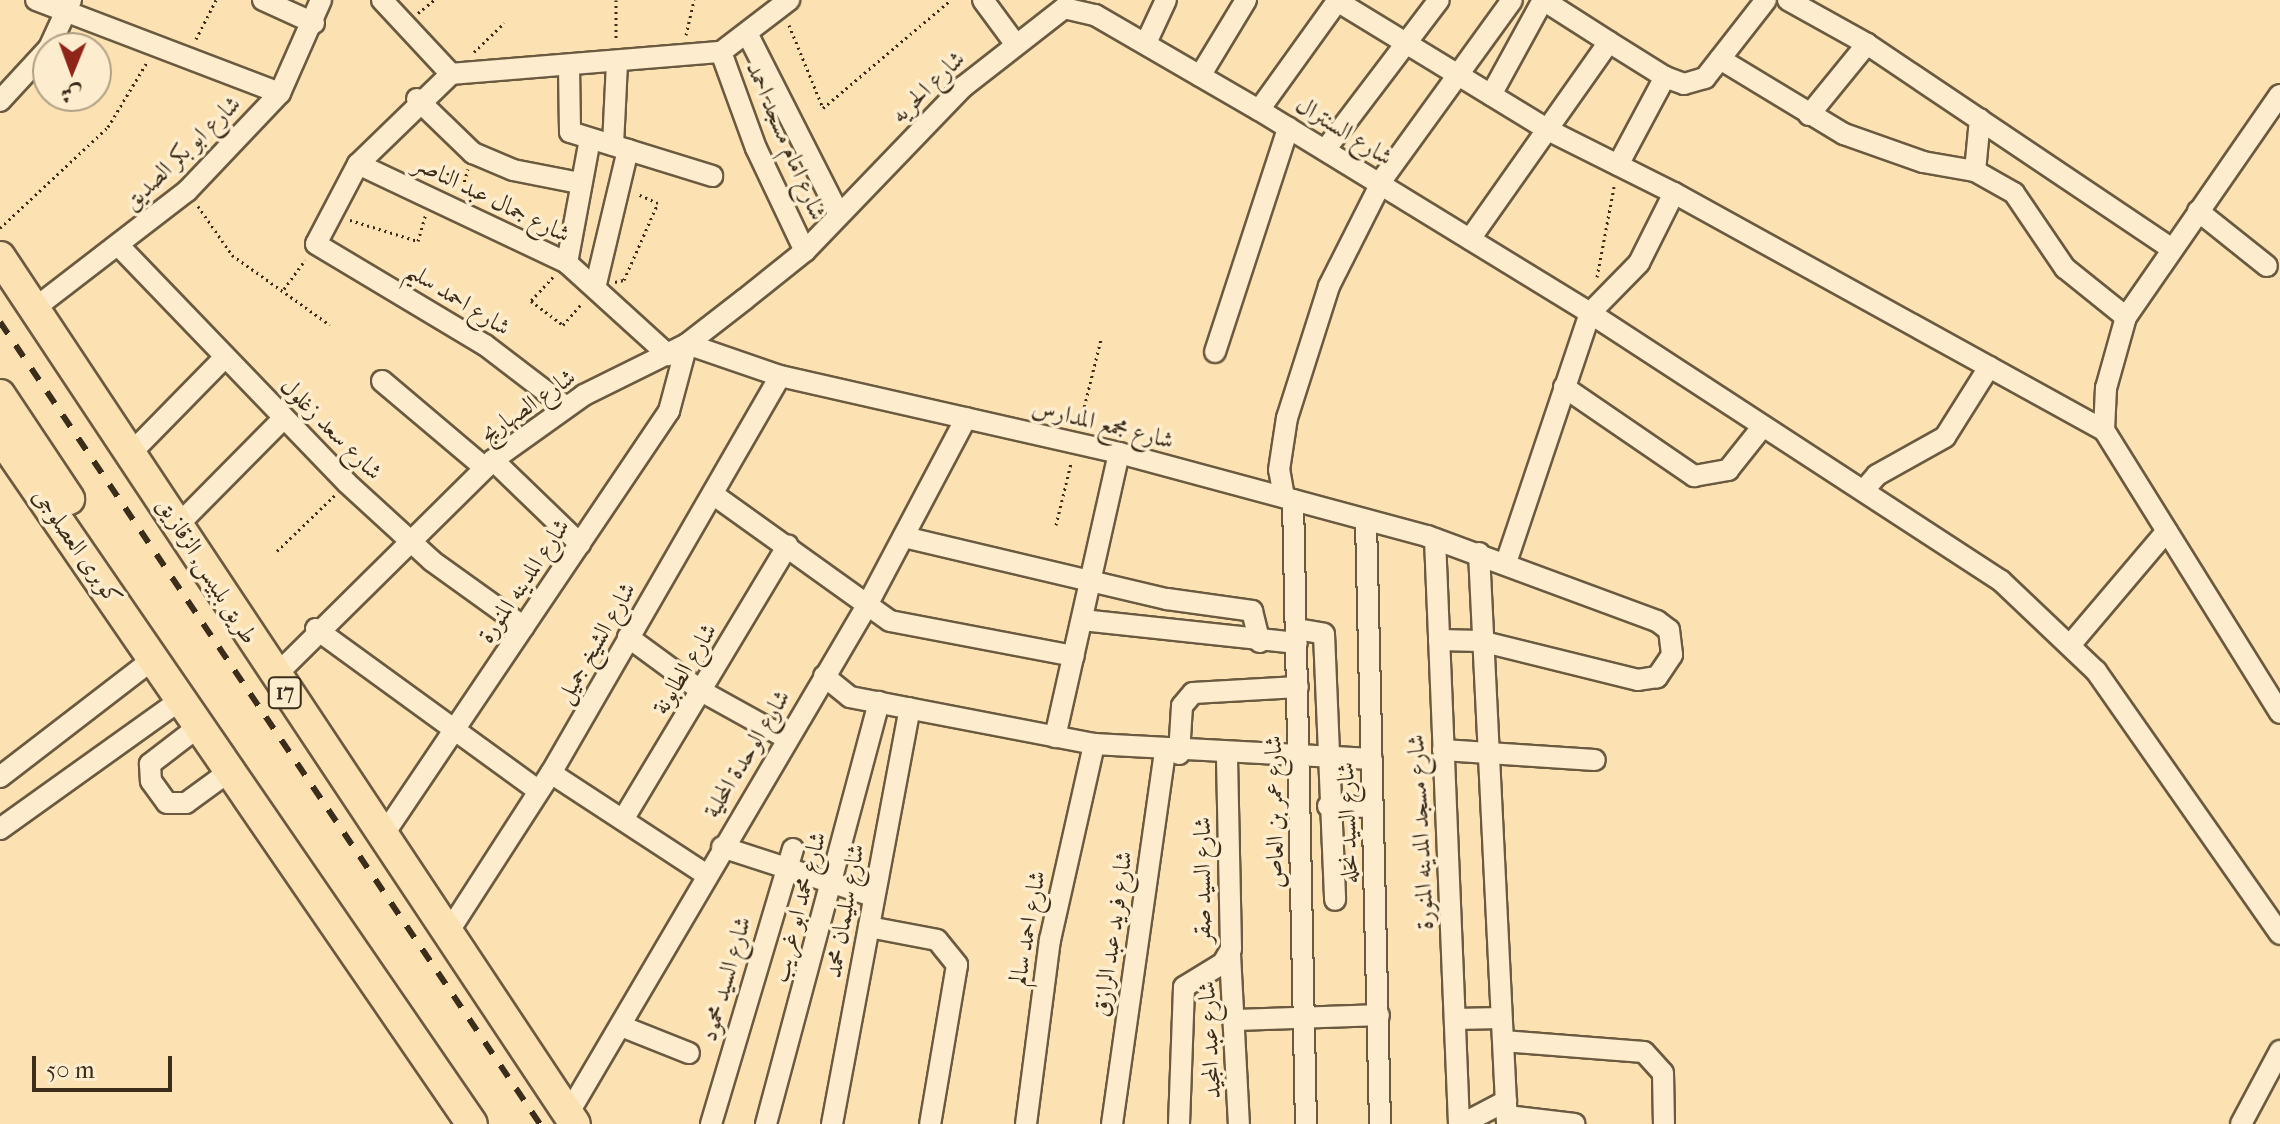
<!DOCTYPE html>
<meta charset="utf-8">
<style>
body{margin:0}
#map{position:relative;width:2280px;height:1124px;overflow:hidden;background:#fce2b3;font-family:"IM FELL French Canon",Amiri,serif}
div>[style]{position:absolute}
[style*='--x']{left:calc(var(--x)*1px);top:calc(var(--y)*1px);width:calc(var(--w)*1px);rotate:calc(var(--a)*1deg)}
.path>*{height:3px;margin-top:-1.5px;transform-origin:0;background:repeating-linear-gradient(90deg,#3c2d1a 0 2px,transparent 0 6px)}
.roads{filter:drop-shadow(2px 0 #6c5a40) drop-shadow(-2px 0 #6c5a40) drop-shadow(0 2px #6c5a40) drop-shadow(0 -2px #6c5a40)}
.minor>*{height:20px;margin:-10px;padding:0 10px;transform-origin:10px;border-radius:10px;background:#fdecce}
.highway>*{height:30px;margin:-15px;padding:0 15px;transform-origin:15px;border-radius:15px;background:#fce2b3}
.rail>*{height:6px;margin-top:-3px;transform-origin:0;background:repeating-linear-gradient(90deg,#3c2d1a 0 14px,transparent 0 28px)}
span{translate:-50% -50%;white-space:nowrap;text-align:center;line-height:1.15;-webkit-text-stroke:7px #fdecce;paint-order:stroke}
.shield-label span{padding:2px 6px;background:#fdecce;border:2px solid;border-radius:6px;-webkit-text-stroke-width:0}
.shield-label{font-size:22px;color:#3c2d1a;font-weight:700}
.street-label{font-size:24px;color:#3c2d1a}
.north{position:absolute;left:32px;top:32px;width:80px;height:80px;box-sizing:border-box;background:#fdecce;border:2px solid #b0a086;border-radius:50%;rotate:181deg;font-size:22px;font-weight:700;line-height:32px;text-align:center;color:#3c2d1a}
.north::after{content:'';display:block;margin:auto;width:28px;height:36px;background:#8f2418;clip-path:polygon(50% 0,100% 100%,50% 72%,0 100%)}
.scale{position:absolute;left:32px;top:1056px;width:140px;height:36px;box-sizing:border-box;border:4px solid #3c2d1a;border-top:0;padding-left:10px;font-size:24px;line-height:28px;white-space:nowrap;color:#3c2d1a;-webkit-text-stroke:6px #fdecce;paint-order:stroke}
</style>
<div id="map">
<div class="path">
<div style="--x:616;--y:0;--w:41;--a:90"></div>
<div style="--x:418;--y:13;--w:21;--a:-39"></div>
<div style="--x:789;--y:25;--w:90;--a:67.7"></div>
<div style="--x:823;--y:108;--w:167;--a:-40.2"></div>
<div style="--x:686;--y:35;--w:36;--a:-77"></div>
<div style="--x:196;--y:39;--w:44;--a:-62.9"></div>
<div style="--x:474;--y:52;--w:42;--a:-44"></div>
<div style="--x:461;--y:193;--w:25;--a:-74"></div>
<div style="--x:198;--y:206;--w:60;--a:55.2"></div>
<div style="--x:232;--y:255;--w:120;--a:35.5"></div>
<div style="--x:350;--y:220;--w:71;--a:17.2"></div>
<div style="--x:418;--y:241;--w:26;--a:-74"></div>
<div style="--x:0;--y:228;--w:148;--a:-43.1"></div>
<div style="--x:108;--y:127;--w:76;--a:-59"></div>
<div style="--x:553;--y:277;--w:33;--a:133"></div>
<div style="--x:531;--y:301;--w:40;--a:37"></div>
<div style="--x:563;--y:325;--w:28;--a:-49"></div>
<div style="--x:1597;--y:277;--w:92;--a:-79.3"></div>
<div style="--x:615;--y:282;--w:9;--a:-13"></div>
<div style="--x:624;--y:280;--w:84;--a:-66.2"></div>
<div style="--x:658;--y:203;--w:22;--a:-156"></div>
<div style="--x:284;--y:289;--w:36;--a:-54"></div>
<div style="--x:1080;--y:424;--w:88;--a:-76.1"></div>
<div style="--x:1056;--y:525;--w:64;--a:-76.4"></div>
<div style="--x:277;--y:551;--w:81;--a:-44"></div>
</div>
<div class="roads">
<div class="minor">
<div style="--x:36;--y:0;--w:261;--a:20.9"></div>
<div style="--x:263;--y:0;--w:56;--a:24.3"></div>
<div style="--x:382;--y:0;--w:101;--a:47"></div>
<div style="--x:983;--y:0;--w:52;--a:53.6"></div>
<div style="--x:1788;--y:0;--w:90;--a:29.1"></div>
<div style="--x:1337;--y:1;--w:247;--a:31.4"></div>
<div style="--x:1548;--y:130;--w:141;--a:26.6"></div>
<div style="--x:1674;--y:193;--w:78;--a:116.6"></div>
<div style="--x:1639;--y:263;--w:70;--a:134.4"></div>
<div style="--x:1590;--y:313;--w:263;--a:108.6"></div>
<div style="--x:1064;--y:8;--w:32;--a:13"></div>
<div style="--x:1095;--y:15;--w:190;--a:30.1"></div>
<div style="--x:1259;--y:110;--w:388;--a:31.5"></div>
<div style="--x:1590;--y:313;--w:491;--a:33.1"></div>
<div style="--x:2001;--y:581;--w:131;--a:43.5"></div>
<div style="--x:2096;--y:671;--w:321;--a:55"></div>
<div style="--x:747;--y:33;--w:203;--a:63.1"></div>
<div style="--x:1609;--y:42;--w:66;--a:32"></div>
<div style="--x:1146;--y:43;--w:47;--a:-65.1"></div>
<div style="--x:49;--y:48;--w:53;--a:-65.4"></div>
<div style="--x:721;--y:52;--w:102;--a:70"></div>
<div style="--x:756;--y:148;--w:114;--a:64.6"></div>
<div style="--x:1720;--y:59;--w:145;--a:31.2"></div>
<div style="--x:1844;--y:134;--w:84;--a:19.5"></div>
<div style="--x:1923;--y:162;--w:53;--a:9.8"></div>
<div style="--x:1975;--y:171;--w:45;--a:29.4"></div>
<div style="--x:2014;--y:193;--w:91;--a:55.8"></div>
<div style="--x:2065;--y:268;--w:78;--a:38.8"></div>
<div style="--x:2126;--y:317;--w:270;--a:-55.3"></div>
<div style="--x:569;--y:67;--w:65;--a:89.1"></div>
<div style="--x:570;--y:132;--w:149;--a:17.2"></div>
<div style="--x:451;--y:74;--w:129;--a:135.9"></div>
<div style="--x:358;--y:164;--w:90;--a:117.7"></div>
<div style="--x:316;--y:244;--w:197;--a:30.9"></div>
<div style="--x:485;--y:345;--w:102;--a:37.4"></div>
<div style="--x:451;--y:74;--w:271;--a:-4.7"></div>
<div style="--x:721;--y:52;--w:86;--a:-37.4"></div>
<div style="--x:1200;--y:76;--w:89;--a:-58.8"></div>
<div style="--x:1491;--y:95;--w:108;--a:-61.3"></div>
<div style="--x:417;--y:99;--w:78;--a:44"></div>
<div style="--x:473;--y:153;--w:43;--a:23"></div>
<div style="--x:513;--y:170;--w:67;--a:11.1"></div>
<div style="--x:0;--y:101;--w:71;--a:-47.3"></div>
<div style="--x:1259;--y:110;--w:135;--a:-54.3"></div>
<div style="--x:1809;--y:115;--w:92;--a:-50.8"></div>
<div style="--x:1867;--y:44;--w:366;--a:33.9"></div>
<div style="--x:613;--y:145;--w:81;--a:-87.2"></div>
<div style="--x:1325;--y:150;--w:188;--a:-52.8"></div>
<div style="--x:358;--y:164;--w:231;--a:25.3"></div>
<div style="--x:567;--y:263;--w:137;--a:42.3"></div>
<div style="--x:1618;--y:165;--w:100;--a:-61.9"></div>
<div style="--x:1665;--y:77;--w:20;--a:20"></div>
<div style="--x:1684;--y:84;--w:22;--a:-16"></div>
<div style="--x:1705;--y:78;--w:99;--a:-52"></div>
<div style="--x:1975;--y:171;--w:52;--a:-84.5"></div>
<div style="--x:1674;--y:193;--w:491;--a:28.9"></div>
<div style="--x:2198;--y:211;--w:88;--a:38.6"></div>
<div style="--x:1470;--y:239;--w:241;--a:-54.8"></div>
<div style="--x:1609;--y:42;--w:72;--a:-147.4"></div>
<div style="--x:120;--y:247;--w:327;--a:46.1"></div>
<div style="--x:347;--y:483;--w:115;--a:42.5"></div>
<div style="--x:432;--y:561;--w:113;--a:35.7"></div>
<div style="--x:567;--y:263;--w:126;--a:-79.5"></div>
<div style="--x:596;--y:284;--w:138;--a:-76.6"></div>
<div style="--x:35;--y:308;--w:192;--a:-37.6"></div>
<div style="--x:187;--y:191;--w:135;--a:-46.5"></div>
<div style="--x:280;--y:93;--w:102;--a:-66.2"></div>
<div style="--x:2126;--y:317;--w:74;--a:105.7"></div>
<div style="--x:2106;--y:388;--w:42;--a:92.7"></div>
<div style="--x:2104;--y:430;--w:333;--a:58.1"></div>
<div style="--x:1215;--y:352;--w:236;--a:-71.9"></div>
<div style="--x:382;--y:381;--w:135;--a:40.2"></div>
<div style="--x:1564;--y:387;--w:158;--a:34.4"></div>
<div style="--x:1694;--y:476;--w:35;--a:-10"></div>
<div style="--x:1728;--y:470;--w:56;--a:-51.5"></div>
<div style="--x:132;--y:452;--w:132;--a:-45.6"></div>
<div style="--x:493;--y:460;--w:121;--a:44"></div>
<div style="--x:1864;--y:490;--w:20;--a:-49"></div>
<div style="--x:1877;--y:475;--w:78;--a:-29.2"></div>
<div style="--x:1945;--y:437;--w:83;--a:-57.8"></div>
<div style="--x:714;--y:495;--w:216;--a:35.6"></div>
<div style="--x:890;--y:621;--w:187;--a:10.8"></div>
<div style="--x:1284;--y:497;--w:27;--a:-100"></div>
<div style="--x:1279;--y:470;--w:53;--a:-81.3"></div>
<div style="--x:1287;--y:418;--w:139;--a:-72.3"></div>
<div style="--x:1329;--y:286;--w:122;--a:-63.2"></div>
<div style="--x:1384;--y:177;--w:218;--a:-54.1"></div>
<div style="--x:1293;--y:500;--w:624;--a:88.81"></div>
<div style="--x:1366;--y:521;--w:603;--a:88.67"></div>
<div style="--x:178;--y:525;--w:148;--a:-45.3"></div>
<div style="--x:904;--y:537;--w:270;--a:13.3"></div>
<div style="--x:1167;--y:599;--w:86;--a:8"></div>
<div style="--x:1252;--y:611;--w:32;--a:76"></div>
<div style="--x:1435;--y:539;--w:585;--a:87.65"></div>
<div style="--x:1479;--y:553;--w:572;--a:87.19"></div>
<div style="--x:1082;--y:620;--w:216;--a:6.1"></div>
<div style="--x:316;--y:629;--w:274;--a:36"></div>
<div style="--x:1297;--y:629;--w:27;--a:10"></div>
<div style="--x:1324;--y:634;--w:266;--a:87.6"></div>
<div style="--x:628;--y:637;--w:93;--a:36.3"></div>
<div style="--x:703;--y:692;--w:95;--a:29"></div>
<div style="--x:2071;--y:644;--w:148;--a:-49.7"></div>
<div style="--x:824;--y:676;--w:33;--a:39"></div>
<div style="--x:850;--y:697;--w:248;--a:10.9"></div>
<div style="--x:1094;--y:744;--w:278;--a:3.1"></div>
<div style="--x:274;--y:677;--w:308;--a:-44.7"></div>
<div style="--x:493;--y:460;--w:112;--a:-35.5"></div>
<div style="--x:584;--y:395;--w:115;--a:-26.3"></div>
<div style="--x:687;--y:344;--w:73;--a:-37.8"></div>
<div style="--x:745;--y:299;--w:77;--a:-38.7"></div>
<div style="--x:805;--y:251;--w:228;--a:-46.1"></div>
<div style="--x:963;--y:87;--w:128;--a:-38"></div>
<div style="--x:202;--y:724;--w:66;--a:142.4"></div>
<div style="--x:150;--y:764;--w:17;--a:87"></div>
<div style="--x:151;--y:781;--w:27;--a:54"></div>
<div style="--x:167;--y:803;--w:19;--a:0"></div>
<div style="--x:186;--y:803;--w:59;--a:-36.1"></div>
<div style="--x:1055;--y:737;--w:291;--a:-77.3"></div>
<div style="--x:1443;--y:750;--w:152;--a:3.8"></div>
<div style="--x:1179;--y:754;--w:48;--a:-86.4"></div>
<div style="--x:1182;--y:706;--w:17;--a:-50"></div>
<div style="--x:1193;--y:693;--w:105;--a:-3.3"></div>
<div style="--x:551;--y:773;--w:186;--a:33.2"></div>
<div style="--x:0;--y:777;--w:193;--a:-37.6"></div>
<div style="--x:1328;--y:806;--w:45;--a:1.3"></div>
<div style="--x:624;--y:818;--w:318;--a:-59"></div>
<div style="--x:0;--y:829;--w:225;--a:-35.6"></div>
<div style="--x:382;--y:837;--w:514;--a:-56.03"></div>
<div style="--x:669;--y:411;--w:69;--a:-75"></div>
<div style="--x:687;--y:344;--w:98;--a:19"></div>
<div style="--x:780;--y:376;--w:348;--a:12.8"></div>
<div style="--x:1119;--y:453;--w:319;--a:15.1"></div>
<div style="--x:1427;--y:536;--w:245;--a:20.3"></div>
<div style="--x:1657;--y:621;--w:15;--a:37"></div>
<div style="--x:1669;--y:630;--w:25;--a:83"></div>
<div style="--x:1672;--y:655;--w:27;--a:124"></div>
<div style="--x:1657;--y:677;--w:19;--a:171"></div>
<div style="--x:1638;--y:680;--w:163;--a:-166.1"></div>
<div style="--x:1480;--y:641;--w:41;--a:-178.6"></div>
<div style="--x:722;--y:847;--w:159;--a:18"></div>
<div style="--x:869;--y:927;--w:69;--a:10.8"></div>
<div style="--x:937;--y:940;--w:32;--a:51"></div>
<div style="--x:957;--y:965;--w:161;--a:99.6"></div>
<div style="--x:449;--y:931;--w:188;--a:-57.2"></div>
<div style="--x:551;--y:773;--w:458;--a:-60"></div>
<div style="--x:1230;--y:954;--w:170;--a:87"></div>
<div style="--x:1455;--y:1019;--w:46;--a:-1.2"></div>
<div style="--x:1239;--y:1020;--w:140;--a:-2"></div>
<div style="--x:621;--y:1026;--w:73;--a:21.7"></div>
<div style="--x:1503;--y:1041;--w:141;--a:4.5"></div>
<div style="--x:1644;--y:1052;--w:28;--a:48"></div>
<div style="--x:1663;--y:1073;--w:51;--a:88.9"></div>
<div style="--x:568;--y:1114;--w:586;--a:-59.54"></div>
<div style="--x:865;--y:609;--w:216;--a:-62.1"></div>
<div style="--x:1507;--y:1116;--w:68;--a:6.7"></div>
<div style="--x:711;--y:1124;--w:287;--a:-73.4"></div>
<div style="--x:766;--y:1124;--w:437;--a:-75"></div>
<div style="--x:832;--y:1124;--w:423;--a:-79.4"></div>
<div style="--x:1026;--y:1124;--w:186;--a:-82.6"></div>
<div style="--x:1050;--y:940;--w:201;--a:-77.3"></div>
<div style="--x:1112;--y:1124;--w:375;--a:-81.9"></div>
<div style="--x:1179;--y:1124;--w:137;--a:-87.9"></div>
<div style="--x:1184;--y:987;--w:46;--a:-31.6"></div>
<div style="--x:1223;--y:963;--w:16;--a:-60"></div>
<div style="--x:1231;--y:949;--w:194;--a:-91.2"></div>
<div style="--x:1462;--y:1124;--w:50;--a:-27.6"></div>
<div style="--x:2241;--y:1124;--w:83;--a:-61.9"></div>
</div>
<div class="highway">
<div style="--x:0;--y:257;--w:1040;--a:56.45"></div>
<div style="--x:0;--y:395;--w:125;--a:56.4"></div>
<div style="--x:0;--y:436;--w:834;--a:55.55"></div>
</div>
</div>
<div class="rail">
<div style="--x:0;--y:322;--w:967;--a:56.05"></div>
</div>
<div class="shield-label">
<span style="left:285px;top:693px">17</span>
</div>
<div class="street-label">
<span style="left:928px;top:87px;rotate:-44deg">شارع الحريه</span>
<span style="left:1344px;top:131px;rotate:32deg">شارع السنترال</span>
<span style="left:786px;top:141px;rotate:67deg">شارع امام مسجد احمد</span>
<span style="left:182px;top:153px;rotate:-44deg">شارع ابو بكر الصديق</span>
<span style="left:492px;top:199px;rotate:26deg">شارع جمال عبد الناصر</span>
<span style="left:458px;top:299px;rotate:32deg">شارع احمد سليم</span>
<span style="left:528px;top:406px;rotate:-35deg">شارع الصهاريج</span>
<span style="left:1103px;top:424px;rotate:14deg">شارع مجمع المدارس</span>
<span style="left:331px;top:429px;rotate:45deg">شارع سعد زغلول</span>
<span style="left:77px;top:547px;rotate:55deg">كوبرى العصلوجى</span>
<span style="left:207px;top:571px;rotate:58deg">طريق بلبيس, الزقازيق</span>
<span style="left:524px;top:581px;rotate:-56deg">شارع المدينه المنورة</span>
<span style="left:596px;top:643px;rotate:-60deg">شارع الشيخ جميل</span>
<span style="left:685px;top:669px;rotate:-59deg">شارع الطابونة</span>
<span style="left:747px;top:754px;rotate:-59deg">شارع الوحدة المحلية</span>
<span style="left:1275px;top:812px;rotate:-91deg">شارع عمر بن العاص</span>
<span style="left:1348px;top:823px;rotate:-92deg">شارع السيد نحله</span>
<span style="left:1421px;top:832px;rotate:-93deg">شارع مسجد المدينه المنورة</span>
<span style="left:1203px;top:880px;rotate:-90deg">شارع السيد صقر</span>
<span style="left:799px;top:907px;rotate:-75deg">شارع محمد ابو غريب</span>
<span style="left:845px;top:911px;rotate:-80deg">شارع سليمان محمد</span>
<span style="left:1028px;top:928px;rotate:-80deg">شارع احمد سالم</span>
<span style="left:1113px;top:934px;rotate:-82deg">شارع فريد عبد الرازق</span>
<span style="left:726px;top:979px;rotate:-74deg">شارع السيد محمود</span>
<span style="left:1210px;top:1040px;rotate:-93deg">شارع عبد المجيد</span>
</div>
<div class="north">ش</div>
<div class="scale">50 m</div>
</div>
